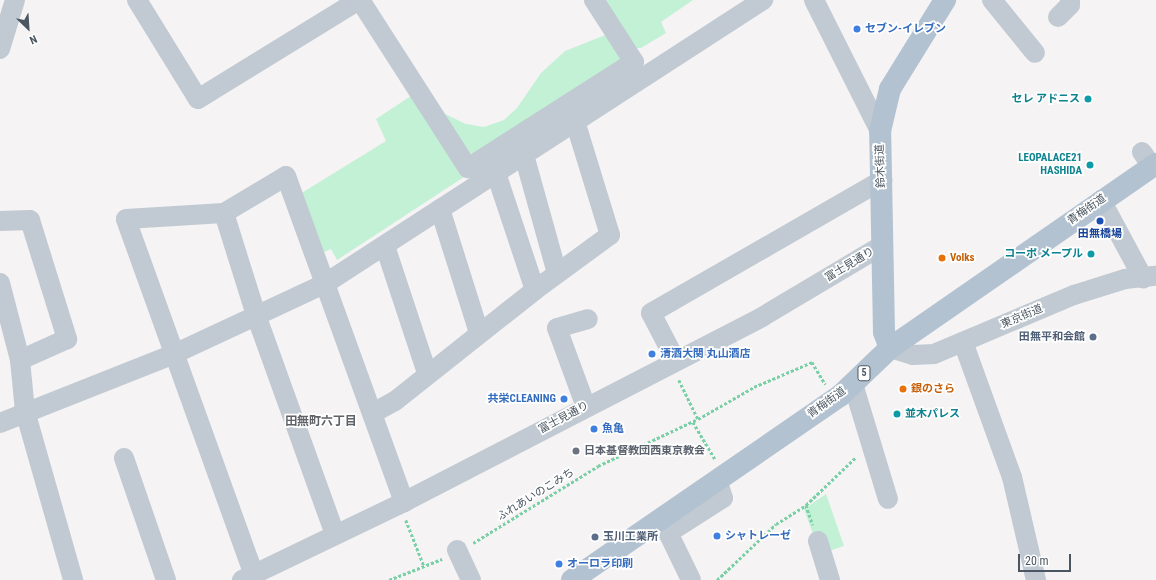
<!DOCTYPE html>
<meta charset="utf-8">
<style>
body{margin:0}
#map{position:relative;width:1156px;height:580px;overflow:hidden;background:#f5f3f3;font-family:"Roboto Condensed","Noto Sans JP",sans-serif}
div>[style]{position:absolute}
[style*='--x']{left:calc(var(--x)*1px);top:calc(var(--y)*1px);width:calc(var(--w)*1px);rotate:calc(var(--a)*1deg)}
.green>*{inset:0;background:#c3f1d5}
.path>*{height:2.5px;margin-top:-1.25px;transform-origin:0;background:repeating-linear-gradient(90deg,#7ad0a6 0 3px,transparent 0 5px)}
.minor>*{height:20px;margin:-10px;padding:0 10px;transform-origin:10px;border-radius:10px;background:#c1cad2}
.major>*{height:22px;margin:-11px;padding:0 11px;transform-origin:11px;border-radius:11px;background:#b3c2d1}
.dots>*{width:11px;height:11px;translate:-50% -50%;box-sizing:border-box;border:2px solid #fff;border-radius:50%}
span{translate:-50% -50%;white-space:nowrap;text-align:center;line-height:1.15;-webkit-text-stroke:3.5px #fff;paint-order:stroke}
.shield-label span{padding:1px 3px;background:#fff;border:1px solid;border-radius:3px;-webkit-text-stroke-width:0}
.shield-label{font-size:10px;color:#4a5661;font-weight:700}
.shop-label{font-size:11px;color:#366cbe;font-weight:700}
.left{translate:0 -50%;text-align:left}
.right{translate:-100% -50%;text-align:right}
.culture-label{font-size:11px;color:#0d838f;font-weight:700}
.street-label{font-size:11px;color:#4a5661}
.transit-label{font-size:11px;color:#164399;font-weight:700}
.food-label{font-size:11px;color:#c56008;font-weight:700}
.service-label{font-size:11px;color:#4e5e75;font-weight:700}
.worship-label{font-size:11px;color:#5b616d;font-weight:700}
.neighbourhood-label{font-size:12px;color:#5f6368;font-weight:700}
.north{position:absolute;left:8px;top:8px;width:40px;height:40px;-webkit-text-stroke:3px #fff;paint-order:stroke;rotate:155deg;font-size:11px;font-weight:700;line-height:16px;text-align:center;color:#4a5661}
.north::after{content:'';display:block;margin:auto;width:14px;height:18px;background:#4a5661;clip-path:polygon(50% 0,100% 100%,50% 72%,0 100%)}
.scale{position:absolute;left:1018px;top:554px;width:53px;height:18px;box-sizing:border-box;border:2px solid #4a5661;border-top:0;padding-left:5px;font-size:12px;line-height:14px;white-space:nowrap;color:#4a5661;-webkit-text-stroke:3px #fff;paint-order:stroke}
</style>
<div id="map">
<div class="green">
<div style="clip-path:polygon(603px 0,693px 0,661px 22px,666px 33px,641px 48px,633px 48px)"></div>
<div style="clip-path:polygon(608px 34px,621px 55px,620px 63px,476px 155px,467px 152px,445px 114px,466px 124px,484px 127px,504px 120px,517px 108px,541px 73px,565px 51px)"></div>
<div style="clip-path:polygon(414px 94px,464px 177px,337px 260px,331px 249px,324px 252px,300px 194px,386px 141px,376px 119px)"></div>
<div style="clip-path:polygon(826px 494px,844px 546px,826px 552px,816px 542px,804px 509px)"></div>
</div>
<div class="path">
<div style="--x:679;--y:380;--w:43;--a:64"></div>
<div style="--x:693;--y:422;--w:43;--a:59.3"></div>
<div style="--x:806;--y:505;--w:21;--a:71"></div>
<div style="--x:406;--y:520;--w:49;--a:68.6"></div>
<div style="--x:473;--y:543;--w:147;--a:-31.6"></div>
<div style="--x:598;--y:466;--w:110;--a:-25.2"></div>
<div style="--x:698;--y:419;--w:64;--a:-29.7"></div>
<div style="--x:754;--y:387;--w:63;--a:-23.3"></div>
<div style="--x:812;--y:362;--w:26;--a:59"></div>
<div style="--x:389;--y:580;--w:57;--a:-21.6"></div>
<div style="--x:717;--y:580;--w:81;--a:-43.5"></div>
<div style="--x:776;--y:524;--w:36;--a:-32"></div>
<div style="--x:806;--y:505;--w:69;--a:-43.8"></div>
</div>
<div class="minor">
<div style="--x:137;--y:0;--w:116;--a:58.4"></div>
<div style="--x:198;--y:99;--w:189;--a:-31.6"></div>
<div style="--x:360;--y:0;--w:200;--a:57.3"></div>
<div style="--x:468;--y:168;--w:197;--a:-32.6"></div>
<div style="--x:634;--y:62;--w:74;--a:-122.8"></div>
<div style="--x:814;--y:0;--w:147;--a:63.3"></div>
<div style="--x:992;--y:0;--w:68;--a:50.9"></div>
<div style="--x:1058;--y:17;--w:17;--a:-45"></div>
<div style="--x:1070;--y:5;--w:5;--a:-90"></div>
<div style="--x:0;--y:49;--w:51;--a:-73"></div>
<div style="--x:1142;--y:152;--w:18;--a:56"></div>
<div style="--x:524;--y:155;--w:123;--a:74.4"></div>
<div style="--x:496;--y:173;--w:123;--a:71.6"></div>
<div style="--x:1101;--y:200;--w:89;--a:61.7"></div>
<div style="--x:440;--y:209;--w:130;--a:72.5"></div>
<div style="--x:224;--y:213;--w:107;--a:72.6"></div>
<div style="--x:256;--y:315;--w:233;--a:70.2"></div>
<div style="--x:0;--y:221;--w:30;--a:-2"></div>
<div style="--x:30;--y:220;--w:125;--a:72.7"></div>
<div style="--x:67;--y:339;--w:51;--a:155.9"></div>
<div style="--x:385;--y:246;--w:134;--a:71.7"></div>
<div style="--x:0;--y:283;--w:80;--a:75.4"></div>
<div style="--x:20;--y:360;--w:51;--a:84.4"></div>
<div style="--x:25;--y:411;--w:176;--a:74.1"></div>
<div style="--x:963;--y:342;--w:144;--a:70.1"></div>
<div style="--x:1012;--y:477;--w:106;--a:76.9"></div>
<div style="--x:890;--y:348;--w:24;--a:17"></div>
<div style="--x:913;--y:355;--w:21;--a:-3"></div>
<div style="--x:934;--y:354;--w:152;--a:-22.9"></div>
<div style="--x:1074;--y:295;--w:53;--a:-17.4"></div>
<div style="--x:1125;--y:279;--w:31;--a:-6"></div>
<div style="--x:676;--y:361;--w:54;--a:-117.5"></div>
<div style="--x:651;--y:313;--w:267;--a:-29.9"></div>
<div style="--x:853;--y:384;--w:120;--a:73.1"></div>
<div style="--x:586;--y:407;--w:84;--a:-110.2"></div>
<div style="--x:557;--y:328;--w:32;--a:-16"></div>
<div style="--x:373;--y:413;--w:25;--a:-29"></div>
<div style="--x:395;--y:401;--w:179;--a:-38.4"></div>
<div style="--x:535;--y:290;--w:93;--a:-36.3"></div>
<div style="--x:610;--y:235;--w:119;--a:-107.1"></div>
<div style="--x:0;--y:423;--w:187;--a:-21.6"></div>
<div style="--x:174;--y:354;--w:168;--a:-25"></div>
<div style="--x:326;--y:283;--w:521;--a:-32.93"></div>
<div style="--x:124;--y:458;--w:129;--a:71"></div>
<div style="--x:663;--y:522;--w:64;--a:64.2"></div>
<div style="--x:668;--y:533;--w:65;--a:-32.5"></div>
<div style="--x:723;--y:498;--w:19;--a:-108"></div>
<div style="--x:818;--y:541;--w:41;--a:72.9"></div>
<div style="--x:457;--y:550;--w:33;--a:65"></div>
<div style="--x:254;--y:575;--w:378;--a:-109.8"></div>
<div style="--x:126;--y:219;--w:98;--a:-3.5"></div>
<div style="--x:224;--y:213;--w:72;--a:-30.8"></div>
<div style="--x:286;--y:176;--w:347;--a:70.1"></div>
<div style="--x:242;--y:580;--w:180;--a:-25.7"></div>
<div style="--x:404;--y:502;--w:403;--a:-27.3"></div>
<div style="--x:762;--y:317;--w:139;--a:-30.8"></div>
</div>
<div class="major">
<div style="--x:890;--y:348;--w:17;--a:-111"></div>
<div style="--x:884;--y:332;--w:201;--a:-91.1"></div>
<div style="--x:880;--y:131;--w:43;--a:-76.6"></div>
<div style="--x:890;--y:89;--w:105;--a:-58.3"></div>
<div style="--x:572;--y:580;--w:325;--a:-34.5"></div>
<div style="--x:840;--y:396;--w:69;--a:-43.8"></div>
<div style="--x:890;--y:348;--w:323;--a:-34.7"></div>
</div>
<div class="dots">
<div style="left:857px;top:29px;background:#3f7fe0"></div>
<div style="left:1088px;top:99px;background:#0f9aa8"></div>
<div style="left:1090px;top:165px;background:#0f9aa8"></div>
<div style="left:1100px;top:221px;background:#1a4fb4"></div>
<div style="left:1091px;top:254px;background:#0f9aa8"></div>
<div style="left:942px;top:258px;background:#e8710a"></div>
<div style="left:1093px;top:337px;background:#5c6f8a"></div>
<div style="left:652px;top:354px;background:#3f7fe0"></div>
<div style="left:903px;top:389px;background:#e8710a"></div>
<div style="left:564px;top:399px;background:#3f7fe0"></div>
<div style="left:897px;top:414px;background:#0f9aa8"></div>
<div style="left:594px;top:429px;background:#3f7fe0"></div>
<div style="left:576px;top:451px;background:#6b7280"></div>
<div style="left:717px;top:536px;background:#3f7fe0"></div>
<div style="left:595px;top:537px;background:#5c6f8a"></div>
<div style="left:559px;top:564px;background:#3f7fe0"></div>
</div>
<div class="shield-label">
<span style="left:864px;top:373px">5</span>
</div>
<div class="shop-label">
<span class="left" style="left:865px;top:29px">セブン-イレブン</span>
<span class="left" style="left:660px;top:354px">清酒大関 丸山酒店</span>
<span class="right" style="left:556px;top:399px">共栄CLEANING</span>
<span class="left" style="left:602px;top:429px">魚亀</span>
<span class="left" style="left:725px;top:536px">シャトレーゼ</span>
<span class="left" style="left:567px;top:564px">オーロラ印刷</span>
</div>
<div class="culture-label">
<span class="right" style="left:1080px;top:99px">セレ アドニス</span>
<span class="right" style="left:1082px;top:165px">LEOPALACE21<br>HASHIDA</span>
<span class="right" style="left:1083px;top:254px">コーポ メープル</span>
<span class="left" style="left:905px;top:414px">並木パレス</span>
</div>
<div class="street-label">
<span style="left:881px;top:166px;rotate:-92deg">鈴木街道</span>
<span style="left:1087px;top:210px;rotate:-35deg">青梅街道</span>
<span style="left:850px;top:265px;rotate:-31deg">富士見通り</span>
<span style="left:1022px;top:317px;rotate:-23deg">東京街道</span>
<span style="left:827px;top:403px;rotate:-36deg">青梅街道</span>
<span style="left:564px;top:418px;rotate:-28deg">富士見通り</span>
<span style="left:536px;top:495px;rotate:-32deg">ふれあいのこみち</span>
</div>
<div class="transit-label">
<span style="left:1100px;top:234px">田無橋場</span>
</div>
<div class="food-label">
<span class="left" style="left:950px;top:258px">Volks</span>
<span class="left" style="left:911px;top:389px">銀のさら</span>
</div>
<div class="service-label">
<span class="right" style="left:1085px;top:337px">田無平和会館</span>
<span class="left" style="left:603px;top:537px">玉川工業所</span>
</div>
<div class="worship-label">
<span class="left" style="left:584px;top:451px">日本基督教団西東京教会</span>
</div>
<div class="neighbourhood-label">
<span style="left:321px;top:422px">田無町六丁目</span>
</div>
<div class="north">N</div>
<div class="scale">20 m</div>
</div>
